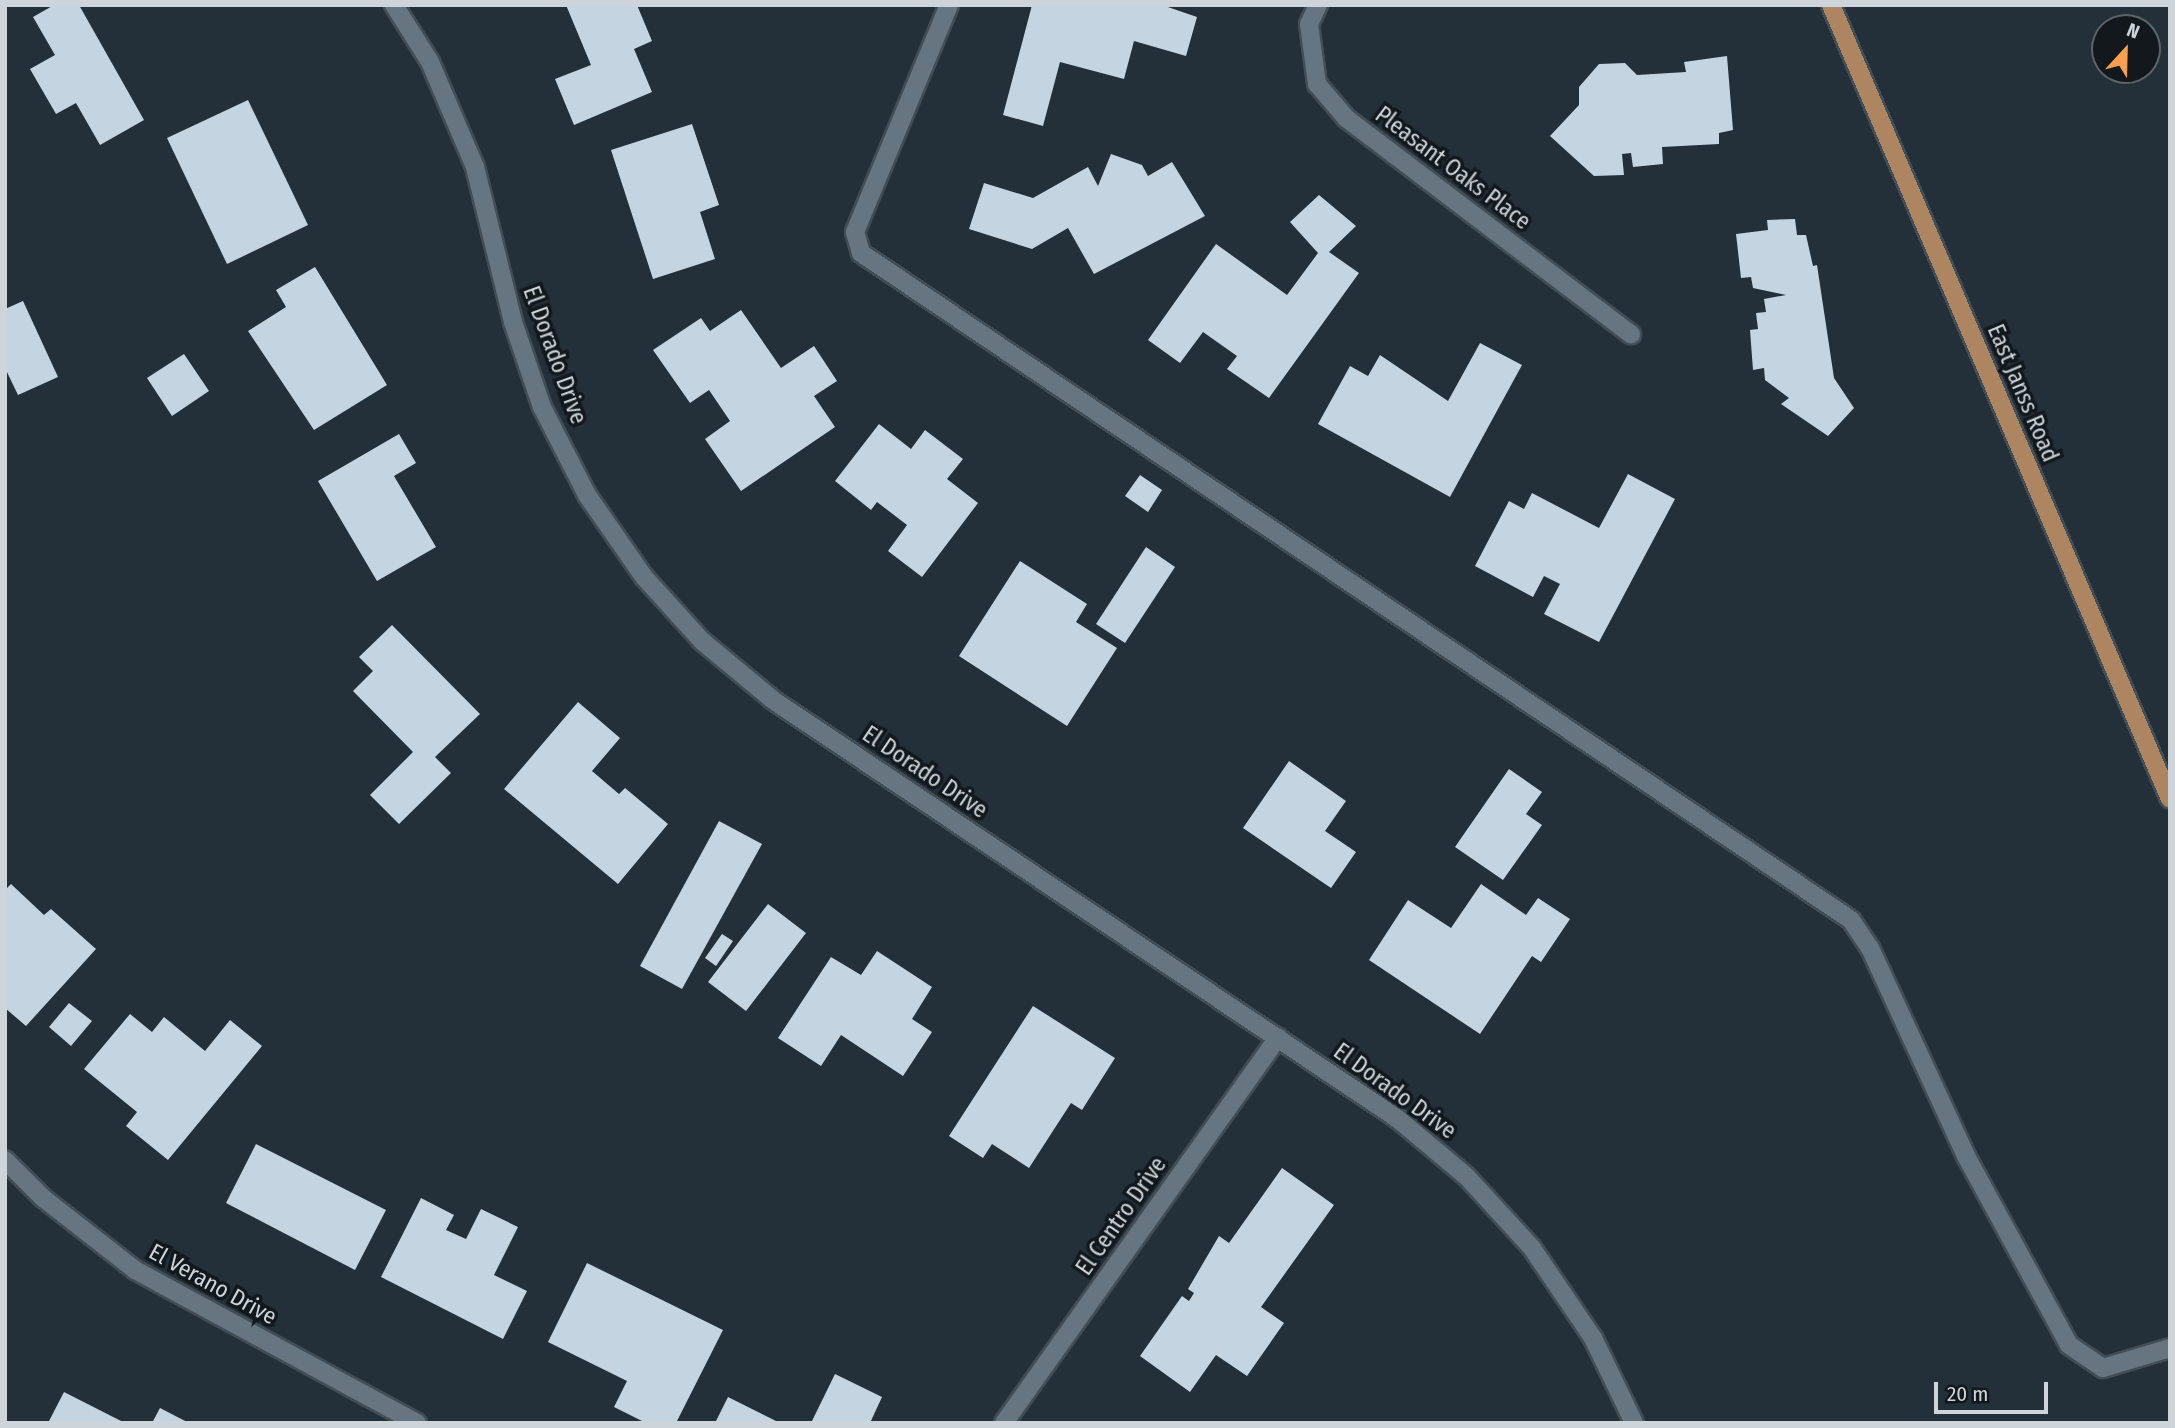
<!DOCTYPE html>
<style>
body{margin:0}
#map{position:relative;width:2175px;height:1428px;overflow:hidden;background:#23303a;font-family:"Fira Sans Condensed",sans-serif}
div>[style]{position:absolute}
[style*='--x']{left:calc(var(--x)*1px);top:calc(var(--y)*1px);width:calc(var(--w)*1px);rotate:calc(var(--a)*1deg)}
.building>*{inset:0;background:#c4d4e0}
.roads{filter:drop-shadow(2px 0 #424d55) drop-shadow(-2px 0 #424d55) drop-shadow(0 2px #424d55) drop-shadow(0 -2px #424d55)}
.minor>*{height:18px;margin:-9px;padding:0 9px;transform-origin:9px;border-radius:9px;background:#677580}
.major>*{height:18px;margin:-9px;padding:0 9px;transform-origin:9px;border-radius:9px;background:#ad8561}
span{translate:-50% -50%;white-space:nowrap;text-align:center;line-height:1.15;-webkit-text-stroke:7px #12181c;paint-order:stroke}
.street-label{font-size:23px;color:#cdd5db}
.frame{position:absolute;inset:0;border:7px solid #cdd5db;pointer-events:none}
.north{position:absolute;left:2091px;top:14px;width:70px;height:70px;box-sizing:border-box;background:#12181c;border:2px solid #5d6468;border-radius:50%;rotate:22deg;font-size:19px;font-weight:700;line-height:28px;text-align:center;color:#cdd5db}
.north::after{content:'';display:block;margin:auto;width:24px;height:32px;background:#fa9f4e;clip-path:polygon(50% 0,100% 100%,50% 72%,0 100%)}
.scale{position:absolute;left:1934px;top:1382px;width:114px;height:32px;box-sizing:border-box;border:4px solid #cdd5db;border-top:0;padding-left:9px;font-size:21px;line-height:24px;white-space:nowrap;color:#cdd5db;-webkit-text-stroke:5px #12181c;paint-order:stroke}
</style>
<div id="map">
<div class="building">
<div style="clip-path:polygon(54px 5px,79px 5px,144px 120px,100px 145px,76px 103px,56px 114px,30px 69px,55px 55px,33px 17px)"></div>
<div style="clip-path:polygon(566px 5px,637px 5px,652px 41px,634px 49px,652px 92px,574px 125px,555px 79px,591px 65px)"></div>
<div style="clip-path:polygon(1032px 5px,1162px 5px,1197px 17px,1186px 56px,1134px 41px,1124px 79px,1060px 62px,1043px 126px,1003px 115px)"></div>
<div style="clip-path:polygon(1727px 56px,1733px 130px,1719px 133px,1719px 144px,1662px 147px,1663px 164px,1633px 167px,1631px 153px,1622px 154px,1624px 175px,1594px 176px,1550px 136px,1579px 105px,1579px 87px,1599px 64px,1625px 63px,1637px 75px,1686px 72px,1684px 62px)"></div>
<div style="clip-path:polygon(248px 100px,308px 225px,227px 264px,167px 138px)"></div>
<div style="clip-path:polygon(692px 124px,719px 205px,700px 212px,715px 259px,653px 279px,611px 150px)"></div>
<div style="clip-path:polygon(1111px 154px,1142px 165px,1148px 176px,1172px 162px,1205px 216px,1094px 274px,1068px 228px,1032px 249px,969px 229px,984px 183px,1033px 198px,1088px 167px,1098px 186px)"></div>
<div style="clip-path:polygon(1319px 195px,1356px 226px,1329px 252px,1359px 273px,1269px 398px,1227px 369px,1237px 356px,1203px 332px,1180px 363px,1148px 340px,1216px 244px,1287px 295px,1318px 253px,1290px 222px)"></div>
<div style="clip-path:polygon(1795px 219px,1797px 235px,1806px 235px,1813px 266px,1817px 265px,1834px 378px,1854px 408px,1828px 436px,1781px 404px,1789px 398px,1765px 380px,1764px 368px,1753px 370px,1750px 330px,1758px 329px,1756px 313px,1766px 312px,1764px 299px,1786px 295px,1753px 288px,1751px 277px,1741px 278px,1736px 234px,1768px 230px,1767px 220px)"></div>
<div style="clip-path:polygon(315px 267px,387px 385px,314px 430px,248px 331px,286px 307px,276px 290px)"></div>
<div style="clip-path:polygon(23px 301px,58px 377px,18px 395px,5px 368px,5px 309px)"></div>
<div style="clip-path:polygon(741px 310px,781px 368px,814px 346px,837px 381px,814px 396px,835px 427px,741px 491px,705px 439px,730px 421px,709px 390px,690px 403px,653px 350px,701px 318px,710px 331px)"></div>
<div style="clip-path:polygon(1480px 343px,1522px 365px,1450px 497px,1318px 424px,1350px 366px,1368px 376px,1380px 355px,1448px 401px)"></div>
<div style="clip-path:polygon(184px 354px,209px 391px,172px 416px,147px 378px)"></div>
<div style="clip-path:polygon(879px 424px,911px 449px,925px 430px,963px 459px,947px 479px,978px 503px,922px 577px,888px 551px,907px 525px,877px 502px,871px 510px,835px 481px)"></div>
<div style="clip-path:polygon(399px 434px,416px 463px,394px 476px,436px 547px,377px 581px,318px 481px)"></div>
<div style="clip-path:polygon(1628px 474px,1675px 499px,1599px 642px,1544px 614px,1560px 584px,1544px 576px,1533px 597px,1475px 566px,1509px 501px,1524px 509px,1532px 493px,1599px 528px)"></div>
<div style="clip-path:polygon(1140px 475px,1162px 490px,1148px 512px,1125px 496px)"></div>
<div style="clip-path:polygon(1146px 547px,1175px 567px,1125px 643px,1096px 624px)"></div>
<div style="clip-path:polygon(1020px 561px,1087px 604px,1076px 622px,1117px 648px,1067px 726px,959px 656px)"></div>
<div style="clip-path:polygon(392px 625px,480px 714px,435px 757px,451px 773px,399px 824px,370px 795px,413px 752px,353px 691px,373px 671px,359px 657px)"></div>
<div style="clip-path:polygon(578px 702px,620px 738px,592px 771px,619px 794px,625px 788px,668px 824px,618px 884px,504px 789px)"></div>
<div style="clip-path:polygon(1289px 761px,1346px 801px,1325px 831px,1356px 852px,1331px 888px,1243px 828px)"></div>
<div style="clip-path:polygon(1509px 769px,1542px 792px,1526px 814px,1542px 825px,1503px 880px,1455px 847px)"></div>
<div style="clip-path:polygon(719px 821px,762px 844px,682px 989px,640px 966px)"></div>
<div style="clip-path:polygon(11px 884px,44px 915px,51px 909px,96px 949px,26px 1026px,5px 1008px,5px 890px)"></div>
<div style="clip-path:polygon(1481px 884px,1526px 915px,1538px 898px,1570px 919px,1541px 962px,1532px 956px,1480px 1034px,1369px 960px,1408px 900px,1451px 928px)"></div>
<div style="clip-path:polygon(768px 904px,806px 933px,746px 1011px,708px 982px)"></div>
<div style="clip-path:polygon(722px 934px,733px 941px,716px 966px,705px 958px)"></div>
<div style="clip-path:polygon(877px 951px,932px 987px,912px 1019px,932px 1032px,903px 1076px,841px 1035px,821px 1066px,778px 1038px,831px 957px,861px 975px)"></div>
<div style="clip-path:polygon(69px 1003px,92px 1021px,71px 1046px,49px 1027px)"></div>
<div style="clip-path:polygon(1033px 1006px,1115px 1058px,1082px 1110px,1071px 1103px,1029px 1168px,992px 1144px,983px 1158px,949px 1136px)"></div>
<div style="clip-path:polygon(130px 1014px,152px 1032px,164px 1017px,205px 1051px,230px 1020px,262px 1046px,168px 1160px,126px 1126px,137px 1112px,84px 1069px)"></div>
<div style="clip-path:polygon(256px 1144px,386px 1210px,355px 1270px,226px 1203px)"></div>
<div style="clip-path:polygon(1282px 1168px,1334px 1205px,1261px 1307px,1284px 1323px,1247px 1376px,1216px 1355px,1190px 1392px,1140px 1356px,1182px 1296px,1189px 1301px,1194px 1293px,1188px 1289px,1219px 1236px,1229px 1243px)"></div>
<div style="clip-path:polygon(421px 1198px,454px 1215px,446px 1230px,466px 1239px,481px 1209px,518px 1227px,494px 1275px,527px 1291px,503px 1339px,381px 1277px)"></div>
<div style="clip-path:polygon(587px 1263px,723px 1330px,676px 1423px,646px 1423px,614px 1407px,627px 1381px,548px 1342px)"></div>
<div style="clip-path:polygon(835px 1374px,882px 1397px,870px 1423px,811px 1423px)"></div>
<div style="clip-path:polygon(64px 1392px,125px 1423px,48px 1423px)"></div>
<div style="clip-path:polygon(728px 1397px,780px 1423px,715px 1423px)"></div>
<div style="clip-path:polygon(160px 1408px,189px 1423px,152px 1423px)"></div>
</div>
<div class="roads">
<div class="minor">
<div style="--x:394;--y:5;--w:67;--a:57.7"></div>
<div style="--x:430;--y:62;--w:114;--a:66.8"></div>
<div style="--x:475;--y:167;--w:160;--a:76.2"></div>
<div style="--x:513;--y:322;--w:90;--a:71.2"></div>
<div style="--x:542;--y:407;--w:99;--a:62.9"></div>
<div style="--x:587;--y:495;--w:100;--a:55.2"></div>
<div style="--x:644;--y:577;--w:86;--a:47.8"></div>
<div style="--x:702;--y:641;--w:92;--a:39.7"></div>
<div style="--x:773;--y:700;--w:752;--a:33.84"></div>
<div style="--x:1398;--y:1119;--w:90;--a:40"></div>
<div style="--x:1467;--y:1177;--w:96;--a:47.5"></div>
<div style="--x:1532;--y:1248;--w:109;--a:55.9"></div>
<div style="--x:1593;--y:1338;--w:94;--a:64.2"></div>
<div style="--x:949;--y:5;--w:246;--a:112.5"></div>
<div style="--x:855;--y:232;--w:22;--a:74"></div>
<div style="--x:861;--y:253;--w:1194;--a:33.97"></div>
<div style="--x:1851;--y:920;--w:34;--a:56"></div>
<div style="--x:1870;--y:948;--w:229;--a:65.2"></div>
<div style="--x:1966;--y:1156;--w:215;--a:61.4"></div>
<div style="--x:2069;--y:1345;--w:41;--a:34.1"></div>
<div style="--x:2103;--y:1368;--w:70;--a:-16.6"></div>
<div style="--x:1318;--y:5;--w:21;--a:115"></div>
<div style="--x:1309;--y:24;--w:61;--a:82.4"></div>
<div style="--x:1317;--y:84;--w:45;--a:49.5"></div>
<div style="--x:1346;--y:118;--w:358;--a:37.2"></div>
<div style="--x:5;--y:1160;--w:54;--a:45"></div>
<div style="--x:43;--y:1198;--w:117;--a:38"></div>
<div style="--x:135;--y:1270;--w:321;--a:28.5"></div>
<div style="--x:1004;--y:1423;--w:473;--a:-54.6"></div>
</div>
<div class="major">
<div style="--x:1831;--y:5;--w:863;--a:66.88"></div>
</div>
</div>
<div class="street-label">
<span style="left:1453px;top:168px;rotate:37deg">Pleasant Oaks Place</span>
<span style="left:555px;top:355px;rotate:70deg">El Dorado Drive</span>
<span style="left:2023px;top:393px;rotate:67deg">East Janss Road</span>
<span style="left:925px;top:772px;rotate:34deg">El Dorado Drive</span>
<span style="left:1395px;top:1091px;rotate:36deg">El Dorado Drive</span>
<span style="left:1121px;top:1216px;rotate:-55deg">El Centro Drive</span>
<span style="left:213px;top:1284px;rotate:29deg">El Verano Drive</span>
</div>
<div class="frame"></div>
<div class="north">N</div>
<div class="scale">20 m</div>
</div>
